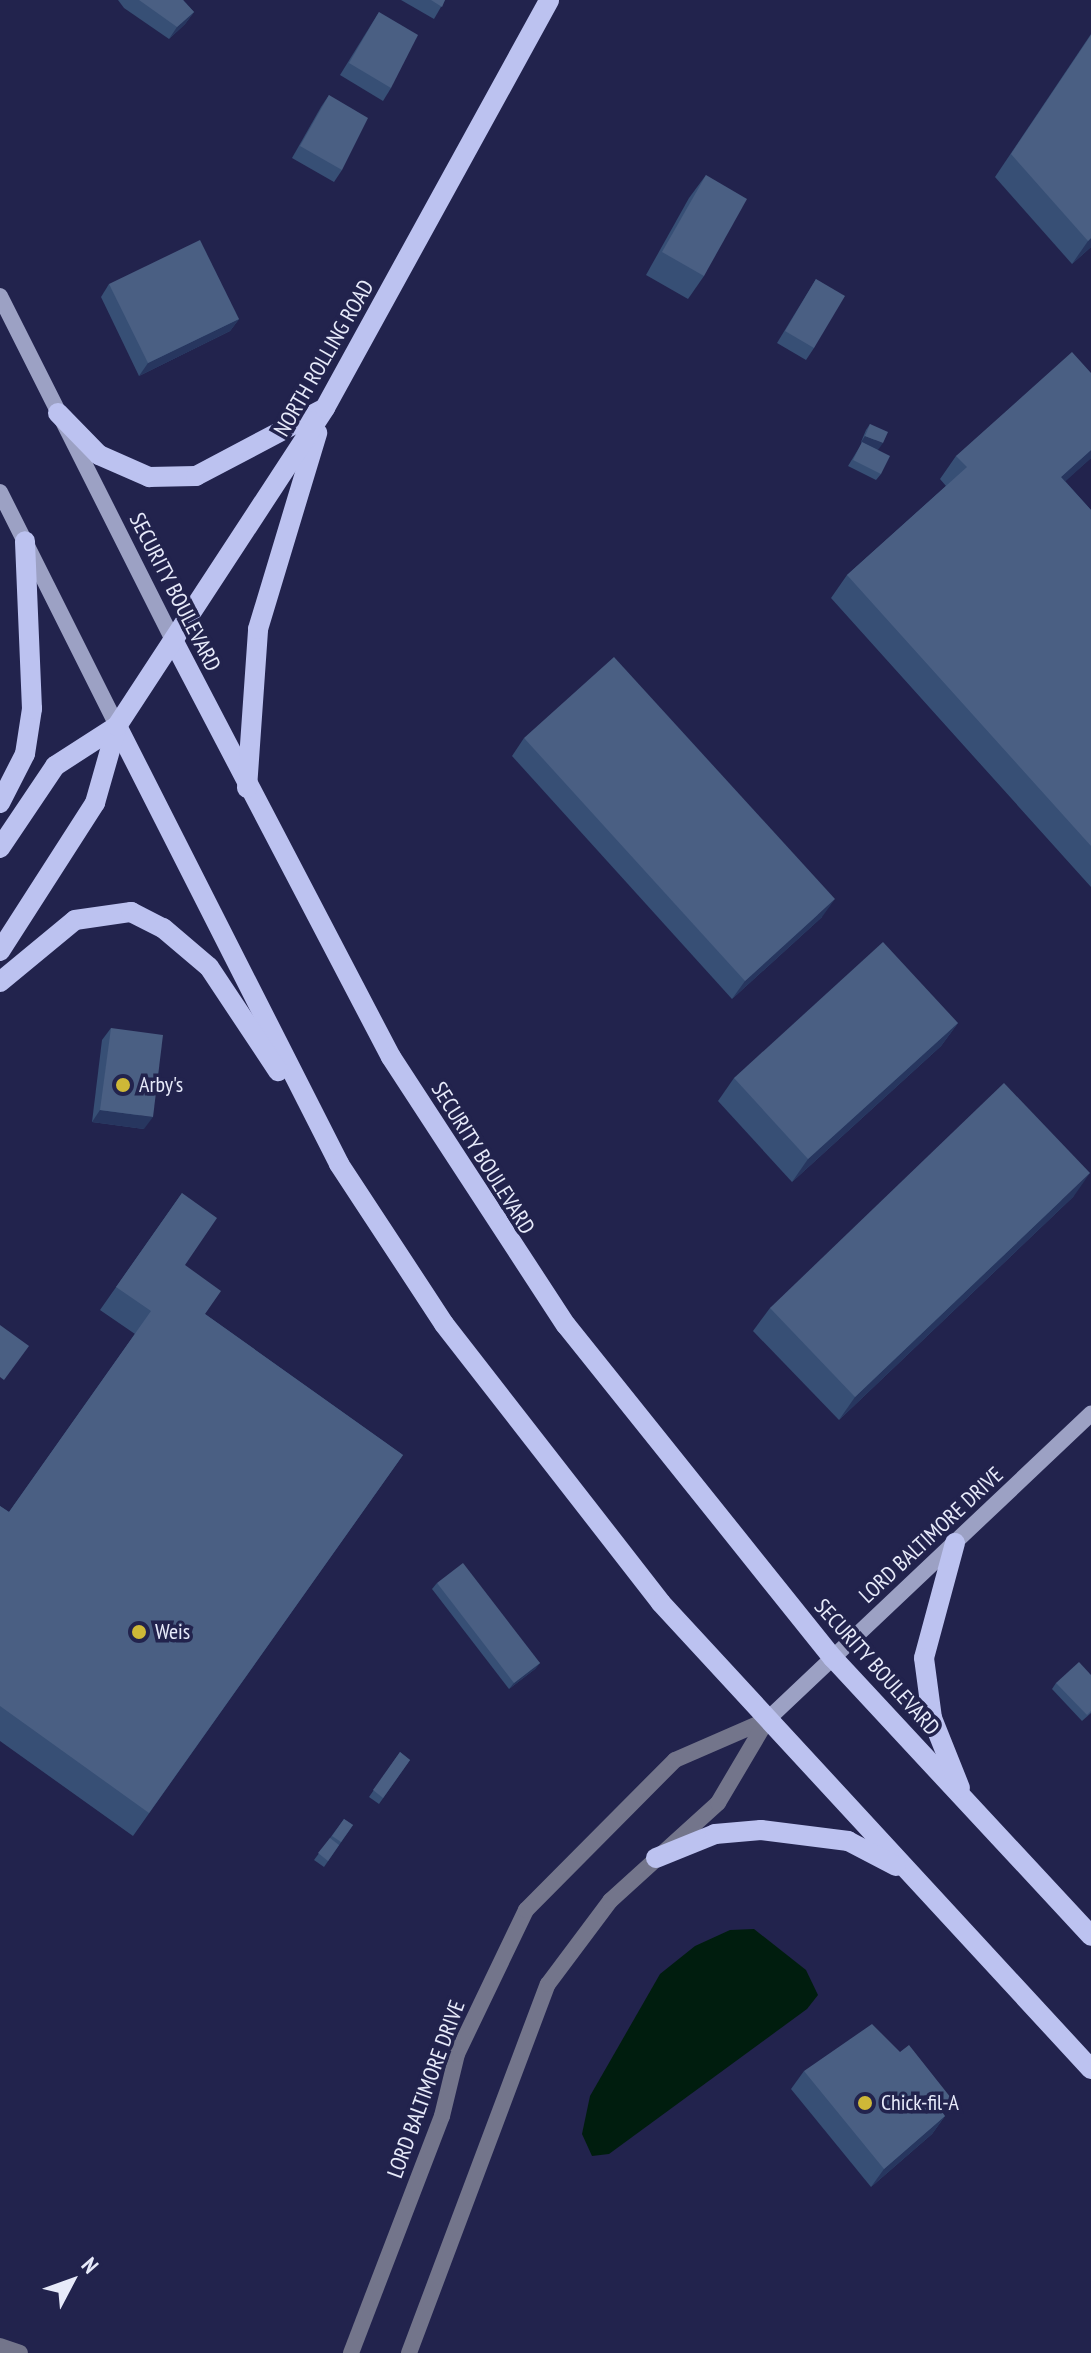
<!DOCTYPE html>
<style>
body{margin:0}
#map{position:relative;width:1091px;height:2353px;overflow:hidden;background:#22234d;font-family:"PT Sans Narrow",sans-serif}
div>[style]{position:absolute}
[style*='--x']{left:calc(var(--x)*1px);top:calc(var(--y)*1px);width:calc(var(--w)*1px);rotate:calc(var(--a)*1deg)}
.water>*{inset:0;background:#001d0e}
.street>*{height:16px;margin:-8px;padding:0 8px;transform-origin:8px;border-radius:8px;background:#73758b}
.secondary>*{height:16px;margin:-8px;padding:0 8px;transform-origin:8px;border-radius:8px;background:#9ca1c4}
.primary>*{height:20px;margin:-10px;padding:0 10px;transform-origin:10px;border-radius:10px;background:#bcc2f0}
.wall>*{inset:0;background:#374f75}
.shaded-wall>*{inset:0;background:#27365f}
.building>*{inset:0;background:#4a5f83}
.dots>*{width:22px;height:22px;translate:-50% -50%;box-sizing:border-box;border:4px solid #22234d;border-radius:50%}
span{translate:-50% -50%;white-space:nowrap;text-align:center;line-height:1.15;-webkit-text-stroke:7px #22234d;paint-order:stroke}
.street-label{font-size:22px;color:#e7eafa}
.poi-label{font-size:22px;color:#e7eafa}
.left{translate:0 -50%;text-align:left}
.north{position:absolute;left:32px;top:2241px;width:80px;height:80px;-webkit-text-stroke:6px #22234d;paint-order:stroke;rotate:49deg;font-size:22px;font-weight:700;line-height:32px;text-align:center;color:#e7eafa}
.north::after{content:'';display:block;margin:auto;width:28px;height:36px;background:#e7eafa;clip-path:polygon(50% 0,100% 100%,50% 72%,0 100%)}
</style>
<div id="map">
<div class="water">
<div style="clip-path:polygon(754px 1929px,806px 1970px,818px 1995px,807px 2009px,609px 2154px,592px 2156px,582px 2134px,590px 2096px,660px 1974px,695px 1946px,730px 1930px)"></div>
</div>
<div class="street">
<div style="--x:0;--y:2346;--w:21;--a:19"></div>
<div style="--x:351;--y:2353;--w:254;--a:-69"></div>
<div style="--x:442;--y:2116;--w:64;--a:-76.4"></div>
<div style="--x:457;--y:2054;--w:160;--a:-64.4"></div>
<div style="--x:526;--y:1910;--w:211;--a:-45.2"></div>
<div style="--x:675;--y:1760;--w:100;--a:-23.5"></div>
<div style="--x:409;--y:2353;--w:394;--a:-69.4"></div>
<div style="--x:548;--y:1984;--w:104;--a:-53.2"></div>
<div style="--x:610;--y:1901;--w:146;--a:-42.2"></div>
<div style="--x:718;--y:1803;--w:96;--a:-59.4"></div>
</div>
<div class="secondary">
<div style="--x:0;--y:296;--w:390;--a:63.3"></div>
<div style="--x:0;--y:492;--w:262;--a:63.4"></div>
<div style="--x:767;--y:1720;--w:446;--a:-43.4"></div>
</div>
<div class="primary">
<div style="--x:58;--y:413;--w:59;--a:45.7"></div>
<div style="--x:99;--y:455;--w:55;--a:23.7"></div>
<div style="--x:149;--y:477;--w:47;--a:-1.2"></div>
<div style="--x:196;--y:476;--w:141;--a:-27.8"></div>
<div style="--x:175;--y:644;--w:466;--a:62.4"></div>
<div style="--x:391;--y:1057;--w:320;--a:56.9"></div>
<div style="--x:566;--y:1325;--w:427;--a:51.3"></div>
<div style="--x:833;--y:1658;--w:379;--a:47.1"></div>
<div style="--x:117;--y:726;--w:491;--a:63.1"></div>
<div style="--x:339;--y:1164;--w:191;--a:56.7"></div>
<div style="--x:444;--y:1324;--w:353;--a:52.1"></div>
<div style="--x:661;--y:1603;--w:634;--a:47.3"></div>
<div style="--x:247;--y:788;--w:159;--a:-86"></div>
<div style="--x:258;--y:629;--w:205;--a:-73.2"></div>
<div style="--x:0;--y:803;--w:55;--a:-63"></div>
<div style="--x:25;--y:754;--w:46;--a:-81.2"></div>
<div style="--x:32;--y:709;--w:168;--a:-92.4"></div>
<div style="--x:0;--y:848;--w:99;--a:-56.1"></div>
<div style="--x:55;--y:766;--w:74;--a:-32.8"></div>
<div style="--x:0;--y:951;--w:176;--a:-57.3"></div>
<div style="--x:95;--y:803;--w:80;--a:-74.1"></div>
<div style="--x:117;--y:726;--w:380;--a:-56.8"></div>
<div style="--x:325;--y:408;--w:465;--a:-61.2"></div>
<div style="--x:0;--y:982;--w:97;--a:-39.6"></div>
<div style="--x:75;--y:920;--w:57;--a:-8.1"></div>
<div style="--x:131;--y:912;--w:36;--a:27"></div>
<div style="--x:163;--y:928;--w:60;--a:40.3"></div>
<div style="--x:209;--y:967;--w:125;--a:56.4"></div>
<div style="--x:955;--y:1543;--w:119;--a:105.1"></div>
<div style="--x:924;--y:1658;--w:61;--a:82.4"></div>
<div style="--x:932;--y:1718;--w:75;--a:68.2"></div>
<div style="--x:656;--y:1858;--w:64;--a:-22.1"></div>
<div style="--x:715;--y:1834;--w:46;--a:-5"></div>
<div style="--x:761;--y:1830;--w:88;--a:7.2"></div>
<div style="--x:848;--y:1841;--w:54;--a:27.5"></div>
</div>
<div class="wall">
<div style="clip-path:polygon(118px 0,183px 0,194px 12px,185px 24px,169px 39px,124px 8px)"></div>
<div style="clip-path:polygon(401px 0,445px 0,434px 19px)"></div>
<div style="clip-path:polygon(379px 12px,391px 88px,383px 101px,340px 75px)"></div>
<div style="clip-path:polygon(1091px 34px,1091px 247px,1072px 264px,995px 177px)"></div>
<div style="clip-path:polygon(329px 95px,342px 170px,334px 182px,292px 158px,321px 107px)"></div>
<div style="clip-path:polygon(706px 175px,704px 276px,688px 299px,646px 275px,689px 198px)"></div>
<div style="clip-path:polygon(816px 279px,814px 348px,806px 360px,777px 343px)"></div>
<div style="clip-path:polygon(109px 284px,239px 319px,230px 331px,139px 376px,101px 297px)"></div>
<div style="clip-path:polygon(1091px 373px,1091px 458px,1065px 481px,1091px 510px,1091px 887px,831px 598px,847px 575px,946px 486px,940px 479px,956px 456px)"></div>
<div style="clip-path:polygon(870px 424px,878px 450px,881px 474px,876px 480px,848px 466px,862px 443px,861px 442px,866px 430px)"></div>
<div style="clip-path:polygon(524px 738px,822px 917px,732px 999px,512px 756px)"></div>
<div style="clip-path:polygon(958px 1023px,941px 1046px,792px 1182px,718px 1101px,734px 1078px)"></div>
<div style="clip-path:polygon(111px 1028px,144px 1129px,92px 1122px,102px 1040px)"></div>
<div style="clip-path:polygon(182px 1193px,185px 1265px,205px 1314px,403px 1455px,133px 1836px,0 1741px,0 1506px,9px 1512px,135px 1334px,100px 1310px)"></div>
<div style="clip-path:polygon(1074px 1196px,839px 1420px,753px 1331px,770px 1308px)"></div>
<div style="clip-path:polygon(437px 1583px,540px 1663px,535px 1669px,509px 1689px,432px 1589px)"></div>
<div style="clip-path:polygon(1091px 1675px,1091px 1713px,1082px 1721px,1052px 1689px,1056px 1683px)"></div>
<div style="clip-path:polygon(400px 1752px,410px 1760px,379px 1804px,369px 1797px)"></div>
<div style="clip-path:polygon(344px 1819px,353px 1825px,324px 1867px,314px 1860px)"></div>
<div style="clip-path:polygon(804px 2071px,945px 2116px,932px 2134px,871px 2187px,791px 2089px)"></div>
</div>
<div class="shaded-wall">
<div style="clip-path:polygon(194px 12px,185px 24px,169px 39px,177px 27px)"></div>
<div style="clip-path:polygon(1091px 238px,1091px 247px,1072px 264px,1088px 241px)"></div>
<div style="clip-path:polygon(239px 319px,230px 331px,139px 376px,148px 363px)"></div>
<div style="clip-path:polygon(865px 436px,883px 443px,878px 450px,861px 442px)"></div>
<div style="clip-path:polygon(1091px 450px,1091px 458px,1045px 500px,1061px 477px)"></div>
<div style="clip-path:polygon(835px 899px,822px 917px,732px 999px,745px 981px)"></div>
<div style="clip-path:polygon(958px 1023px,941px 1046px,792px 1182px,808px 1159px)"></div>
<div style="clip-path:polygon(100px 1110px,153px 1117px,144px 1129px,92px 1122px)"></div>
<div style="clip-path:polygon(1090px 1173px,1074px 1196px,839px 1420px,855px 1397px)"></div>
<div style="clip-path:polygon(540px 1663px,535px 1669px,509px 1689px,514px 1683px)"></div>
<div style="clip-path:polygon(951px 2098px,939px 2116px,940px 2109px)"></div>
<div style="clip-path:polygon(945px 2116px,932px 2134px,871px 2187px,884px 2169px)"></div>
</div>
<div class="building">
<div style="clip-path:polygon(139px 0,183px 0,194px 12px,177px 27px)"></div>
<div style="clip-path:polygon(431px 0,445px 0,442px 7px)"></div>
<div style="clip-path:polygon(379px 12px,418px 35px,391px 88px,349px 63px)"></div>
<div style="clip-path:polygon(1091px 35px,1091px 238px,1088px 241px,1011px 154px)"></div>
<div style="clip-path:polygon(329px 95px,368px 118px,342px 170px,300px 146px)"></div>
<div style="clip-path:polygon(706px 175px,747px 199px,704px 276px,662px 252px)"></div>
<div style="clip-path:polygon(200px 240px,239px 319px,148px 363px,109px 284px)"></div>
<div style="clip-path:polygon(816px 279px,845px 296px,814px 348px,785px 331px)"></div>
<div style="clip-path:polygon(1072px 352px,1091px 373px,1091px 450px,1061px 477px,1091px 510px,1091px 846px,847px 575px,967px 467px,956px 456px)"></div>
<div style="clip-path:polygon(870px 424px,888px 432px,883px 443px,865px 436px)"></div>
<div style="clip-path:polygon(862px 442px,890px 456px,881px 474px,853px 460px)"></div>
<div style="clip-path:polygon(614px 657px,835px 899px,745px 981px,524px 738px)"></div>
<div style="clip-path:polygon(883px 942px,958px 1023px,808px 1159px,734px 1078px)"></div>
<div style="clip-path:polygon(111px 1028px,163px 1035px,153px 1117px,100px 1110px)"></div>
<div style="clip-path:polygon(1004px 1083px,1090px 1173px,855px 1397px,770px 1308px)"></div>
<div style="clip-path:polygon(182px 1193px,217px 1218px,185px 1265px,221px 1291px,205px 1314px,403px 1455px,149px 1813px,0 1706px,0 1506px,9px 1512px,151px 1311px,116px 1287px)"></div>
<div style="clip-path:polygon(0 1325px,29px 1346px,4px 1380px,0 1377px)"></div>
<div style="clip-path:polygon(463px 1563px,540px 1663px,514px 1683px,437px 1583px)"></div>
<div style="clip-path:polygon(1079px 1662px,1091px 1675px,1091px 1711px,1087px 1715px,1056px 1683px)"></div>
<div style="clip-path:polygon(400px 1752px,410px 1760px,383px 1798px,373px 1790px)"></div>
<div style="clip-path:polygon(344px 1819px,353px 1825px,341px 1842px,332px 1836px)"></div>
<div style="clip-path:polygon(330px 1838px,339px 1845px,328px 1861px,318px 1853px)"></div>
<div style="clip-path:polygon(872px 2024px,900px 2052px,909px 2045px,951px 2098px,940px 2109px,945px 2116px,884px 2169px,804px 2071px)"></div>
</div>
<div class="dots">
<div style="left:123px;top:1085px;background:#ceb837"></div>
<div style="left:139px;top:1632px;background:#ceb837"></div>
<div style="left:865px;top:2103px;background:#ceb837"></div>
</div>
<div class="street-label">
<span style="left:324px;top:358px;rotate:-60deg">NORTH ROLLING ROAD</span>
<span style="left:175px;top:592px;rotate:63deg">SECURITY BOULEVARD</span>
<span style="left:483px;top:1158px;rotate:58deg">SECURITY BOULEVARD</span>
<span style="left:931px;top:1535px;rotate:-43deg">LORD BALTIMORE DRIVE</span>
<span style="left:877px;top:1667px;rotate:48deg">SECURITY BOULEVARD</span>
<span style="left:426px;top:2089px;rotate:-70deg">LORD BALTIMORE DRIVE</span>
</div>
<div class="poi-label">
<span class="left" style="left:139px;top:1085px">Arby's</span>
<span class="left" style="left:155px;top:1632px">Weis</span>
<span class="left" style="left:881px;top:2103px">Chick-fil-A</span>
</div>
<div class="north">N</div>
</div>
